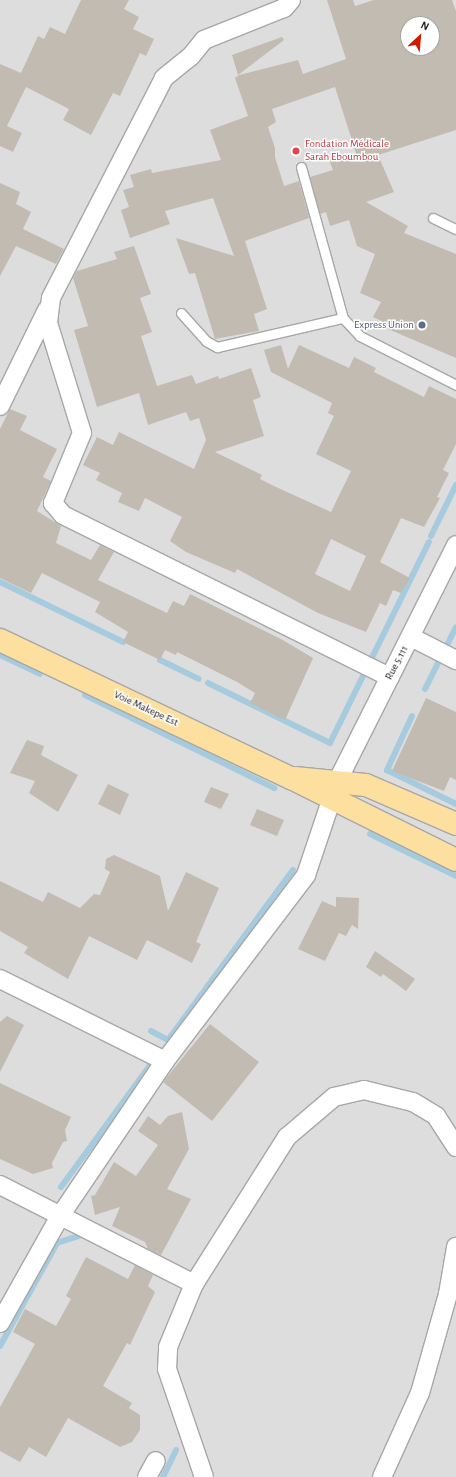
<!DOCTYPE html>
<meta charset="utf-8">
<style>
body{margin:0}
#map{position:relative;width:456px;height:1477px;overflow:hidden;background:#f0eee6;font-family:"Alegreya Sans",sans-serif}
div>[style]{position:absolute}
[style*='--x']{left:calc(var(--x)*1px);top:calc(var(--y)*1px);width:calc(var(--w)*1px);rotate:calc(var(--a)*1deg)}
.residential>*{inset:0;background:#dedddd}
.stream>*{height:6px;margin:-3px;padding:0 3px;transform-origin:3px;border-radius:3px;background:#a6cbde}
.building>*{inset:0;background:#c1bbb2}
.roads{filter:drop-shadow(1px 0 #a7a7a7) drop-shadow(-1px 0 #a7a7a7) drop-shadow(0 1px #a7a7a7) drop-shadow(0 -1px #a7a7a7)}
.lane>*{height:9px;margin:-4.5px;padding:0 4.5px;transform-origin:4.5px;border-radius:4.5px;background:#fff}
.street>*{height:18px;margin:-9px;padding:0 9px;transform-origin:9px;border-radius:9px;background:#fff}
.primary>*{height:22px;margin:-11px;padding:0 11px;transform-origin:11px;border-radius:11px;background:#fde09f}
.dots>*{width:11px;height:11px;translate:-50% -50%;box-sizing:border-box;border:2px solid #fff;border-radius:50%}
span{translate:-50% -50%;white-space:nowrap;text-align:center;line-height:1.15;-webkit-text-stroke:3px #fff;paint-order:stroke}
.health-label{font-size:11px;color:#be3a42}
.left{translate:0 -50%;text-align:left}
.service-label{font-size:11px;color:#4e5e75}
.right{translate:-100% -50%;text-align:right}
.street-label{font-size:11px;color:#202020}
.north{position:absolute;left:400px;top:16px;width:40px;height:40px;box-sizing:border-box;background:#fff;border:1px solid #a6a6a6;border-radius:50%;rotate:26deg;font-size:11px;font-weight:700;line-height:16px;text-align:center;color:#202020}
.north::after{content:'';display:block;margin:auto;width:14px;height:18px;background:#d01a00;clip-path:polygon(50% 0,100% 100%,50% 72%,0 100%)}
</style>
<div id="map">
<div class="residential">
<div style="clip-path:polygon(evenodd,0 0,456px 0,456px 1477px,0 1477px,0 0,408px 24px,432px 24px,432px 48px,408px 48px,408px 24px)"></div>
</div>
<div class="stream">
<div style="--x:431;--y:536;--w:57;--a:-63.9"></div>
<div style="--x:0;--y:582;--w:137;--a:26"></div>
<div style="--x:0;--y:655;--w:44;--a:25.4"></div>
<div style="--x:160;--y:660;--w:43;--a:26"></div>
<div style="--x:208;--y:683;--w:136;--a:26.2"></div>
<div style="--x:330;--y:743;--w:224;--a:-63.8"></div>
<div style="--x:425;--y:689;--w:69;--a:-63.4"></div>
<div style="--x:85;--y:695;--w:211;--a:26.2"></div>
<div style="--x:412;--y:716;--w:60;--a:114.8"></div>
<div style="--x:387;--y:770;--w:77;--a:26.2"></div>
<div style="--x:370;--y:834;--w:96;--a:26"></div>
<div style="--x:151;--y:1031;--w:19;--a:28"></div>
<div style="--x:168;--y:1040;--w:211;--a:-53.7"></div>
<div style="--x:61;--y:1187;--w:152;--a:-53.8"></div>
<div style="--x:151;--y:1064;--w:6;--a:-129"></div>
<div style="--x:0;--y:1346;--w:118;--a:-61"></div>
<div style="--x:57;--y:1243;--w:23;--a:-18"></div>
<div style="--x:163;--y:1477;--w:30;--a:-64"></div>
</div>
<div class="building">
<div style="clip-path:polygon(81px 0,129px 0,124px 9px,139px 17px,133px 29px,154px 39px,146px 56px,140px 53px,120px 96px,113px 93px,91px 135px,63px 120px,69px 109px,26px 87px,7px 126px,22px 133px,13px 152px,0 146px,0 64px,21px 73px,38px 36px,44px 39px,50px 27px,65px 34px)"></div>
<div style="clip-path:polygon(evenodd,327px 0,353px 0,355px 6px,374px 0,452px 0,456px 11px,456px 130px,378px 155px,394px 192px,366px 202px,408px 226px,404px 233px,456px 254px,456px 358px,388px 329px,390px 325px,373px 317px,381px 302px,360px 293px,375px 254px,357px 246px,349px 220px,330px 226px,326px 212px,320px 214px,310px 177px,333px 170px,329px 160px,356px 153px,335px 87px,272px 109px,276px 122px,268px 127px,275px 148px,275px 157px,284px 186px,299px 181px,309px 218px,245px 241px,267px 309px,254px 314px,259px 331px,215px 339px,195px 273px,189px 274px,176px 238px,234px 256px,213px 198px,165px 211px,170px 224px,130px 238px,121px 210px,129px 207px,123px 190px,134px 187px,130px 175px,151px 169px,152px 173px,221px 160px,210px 130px,248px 116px,235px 78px,239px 75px,298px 60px,303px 74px,346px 59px,327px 0,408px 24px,432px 24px,432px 48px,408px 48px,408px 24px)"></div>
<div style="clip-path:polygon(282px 37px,284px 40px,238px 75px,232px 55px)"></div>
<div style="clip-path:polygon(0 183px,20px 192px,16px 204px,31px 212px,23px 229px,64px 249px,56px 264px,16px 246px,0 276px)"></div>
<div style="clip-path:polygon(evenodd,134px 246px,151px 294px,140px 298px,152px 332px,141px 336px,157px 386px,192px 375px,196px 384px,218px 376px,219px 379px,251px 368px,261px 397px,253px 400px,264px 436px,215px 452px,262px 475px,260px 479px,276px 487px,331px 512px,351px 471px,316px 454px,334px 416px,328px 413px,332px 403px,271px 372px,264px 350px,281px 345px,288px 369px,299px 345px,349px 368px,354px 357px,376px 368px,374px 372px,424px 397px,429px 386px,456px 399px,456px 444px,443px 470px,449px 473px,437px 497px,440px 498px,424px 527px,401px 518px,380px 562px,410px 578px,401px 593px,393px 590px,386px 606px,380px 603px,366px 632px,318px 613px,237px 569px,235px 573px,186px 552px,170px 541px,182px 517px,145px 498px,139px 511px,118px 502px,122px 493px,96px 480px,100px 473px,83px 465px,97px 437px,113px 445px,119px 432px,194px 469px,206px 440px,199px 418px,190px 421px,186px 412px,148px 425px,139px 393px,97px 407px,74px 330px,88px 326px,73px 278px,77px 271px,117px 259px,114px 252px,134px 246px,331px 539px,366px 556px,350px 591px,315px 574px,331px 539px)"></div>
<div style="clip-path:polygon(10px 409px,27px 416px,20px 430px,57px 449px,43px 477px,51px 481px,37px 511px,61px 526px,56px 543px,91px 560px,100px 545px,114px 552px,98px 580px,167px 613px,173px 601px,184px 606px,190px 594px,281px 639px,313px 658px,285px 720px,250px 703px,255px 693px,237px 682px,177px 652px,176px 655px,165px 650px,160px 660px,123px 642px,128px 632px,95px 612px,100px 602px,42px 573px,31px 593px,0 578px,0 429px)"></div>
<div style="clip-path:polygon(426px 698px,456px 712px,456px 780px,450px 777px,444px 791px,392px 771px)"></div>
<div style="clip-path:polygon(27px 740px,44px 746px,41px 755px,78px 775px,58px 812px,29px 793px,35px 781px,10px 773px)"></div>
<div style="clip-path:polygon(108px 784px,129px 794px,120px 815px,98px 804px)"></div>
<div style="clip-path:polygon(211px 787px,229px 794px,221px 809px,204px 802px)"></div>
<div style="clip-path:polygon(257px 809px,284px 820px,277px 836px,250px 825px)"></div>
<div style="clip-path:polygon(114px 855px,160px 876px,168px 911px,186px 872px,219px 888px,196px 942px,201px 944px,192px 963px,147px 940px,137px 960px,89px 936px,68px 979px,24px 953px,28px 947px,0 931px,0 881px,43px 902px,48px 892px,80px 908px,94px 894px,100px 895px,110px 872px,105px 869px,106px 859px)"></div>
<div style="clip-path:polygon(336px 897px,359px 898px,358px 929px,352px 925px,346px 936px,339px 933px,325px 961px,298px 949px,322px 901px,336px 907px)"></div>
<div style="clip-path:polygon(375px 951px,415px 979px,406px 991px,383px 974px,381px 977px,366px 967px)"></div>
<div style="clip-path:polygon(7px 1016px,24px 1025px,0 1072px,0 1022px)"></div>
<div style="clip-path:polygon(210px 1024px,259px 1062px,212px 1121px,163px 1082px)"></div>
<div style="clip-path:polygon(0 1083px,71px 1117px,65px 1130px,67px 1141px,63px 1142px,52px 1163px,53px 1168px,33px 1174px,0 1159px)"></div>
<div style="clip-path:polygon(182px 1112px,189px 1149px,167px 1189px,191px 1199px,161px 1255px,148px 1249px,145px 1242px,112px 1226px,120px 1207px,95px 1215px,91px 1196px,95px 1195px,114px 1162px,136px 1176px,158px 1145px,138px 1131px,148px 1116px,160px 1125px,168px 1116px)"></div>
<div style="clip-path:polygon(86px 1257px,128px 1279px,135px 1265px,153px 1275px,148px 1286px,155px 1292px,130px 1345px,127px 1343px,103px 1386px,132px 1403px,129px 1408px,140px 1415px,140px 1430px,132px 1442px,120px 1447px,68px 1418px,46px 1457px,29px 1447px,20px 1462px,0 1451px,0 1407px,35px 1344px,13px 1332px,25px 1309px,56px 1326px,71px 1299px,66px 1296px)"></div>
</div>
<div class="roads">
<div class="lane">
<div style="--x:301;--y:167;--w:157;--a:74.5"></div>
<div style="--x:343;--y:318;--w:25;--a:47"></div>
<div style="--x:360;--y:336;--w:108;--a:27"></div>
<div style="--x:433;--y:218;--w:25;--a:26"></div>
<div style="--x:181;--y:313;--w:38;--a:48"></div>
<div style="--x:206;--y:341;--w:13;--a:29"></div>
<div style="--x:217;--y:347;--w:129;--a:-13"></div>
</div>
<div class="street">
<div style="--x:291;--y:0;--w:11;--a:131"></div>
<div style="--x:284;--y:8;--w:86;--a:158.2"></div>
<div style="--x:204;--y:40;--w:21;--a:129"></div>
<div style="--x:191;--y:56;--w:35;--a:141"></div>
<div style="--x:164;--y:78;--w:247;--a:117.2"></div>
<div style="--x:51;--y:298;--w:25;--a:97"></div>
<div style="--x:48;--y:323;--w:115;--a:72.8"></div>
<div style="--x:82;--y:433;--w:76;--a:112.5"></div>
<div style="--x:53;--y:503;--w:16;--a:50"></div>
<div style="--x:63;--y:515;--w:365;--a:26.4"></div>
<div style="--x:0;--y:406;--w:107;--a:-63.9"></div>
<div style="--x:411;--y:637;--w:51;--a:27.1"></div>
<div style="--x:0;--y:979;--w:184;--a:26.4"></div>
<div style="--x:0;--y:1185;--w:218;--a:27"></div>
<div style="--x:0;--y:1323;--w:123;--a:-60.7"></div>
<div style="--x:60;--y:1216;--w:187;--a:-55.9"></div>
<div style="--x:165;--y:1061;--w:233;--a:-52.8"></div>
<div style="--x:306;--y:875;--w:100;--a:-71.4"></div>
<div style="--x:338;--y:780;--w:263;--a:-63.3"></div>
<div style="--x:147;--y:1477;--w:18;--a:-61"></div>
<div style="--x:204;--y:1477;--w:114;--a:-108.9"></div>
<div style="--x:167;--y:1369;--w:22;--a:-87"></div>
<div style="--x:168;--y:1347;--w:68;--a:-67.6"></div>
<div style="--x:194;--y:1284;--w:174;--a:-57.7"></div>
<div style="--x:287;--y:1137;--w:62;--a:-40.4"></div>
<div style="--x:334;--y:1097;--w:31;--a:-13"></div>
<div style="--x:364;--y:1090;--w:50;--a:13.8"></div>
<div style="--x:413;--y:1102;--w:27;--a:31"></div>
<div style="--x:436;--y:1116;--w:37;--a:57"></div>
<div style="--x:382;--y:1477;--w:92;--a:-65.7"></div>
<div style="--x:420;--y:1393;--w:103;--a:-74.2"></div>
<div style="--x:448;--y:1294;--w:48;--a:-80.3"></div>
</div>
<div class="primary">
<div style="--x:0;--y:640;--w:322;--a:25.4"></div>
<div style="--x:291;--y:778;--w:184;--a:26.4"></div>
<div style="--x:295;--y:778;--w:71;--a:5.6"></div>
<div style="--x:366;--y:785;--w:98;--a:23.4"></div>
</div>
</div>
<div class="dots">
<div style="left:296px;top:151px;background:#e0444e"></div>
<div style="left:422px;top:325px;background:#5c6f8a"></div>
</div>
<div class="health-label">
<span class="left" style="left:305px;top:151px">Fondation Médicale<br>Sarah Eboumbou</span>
</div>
<div class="service-label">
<span class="right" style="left:414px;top:325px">Express Union</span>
</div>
<div class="street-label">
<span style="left:397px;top:663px;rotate:-62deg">Rue 5.111</span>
<span style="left:146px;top:709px;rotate:25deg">Voie Makepe Est</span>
</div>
<div class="north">N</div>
</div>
